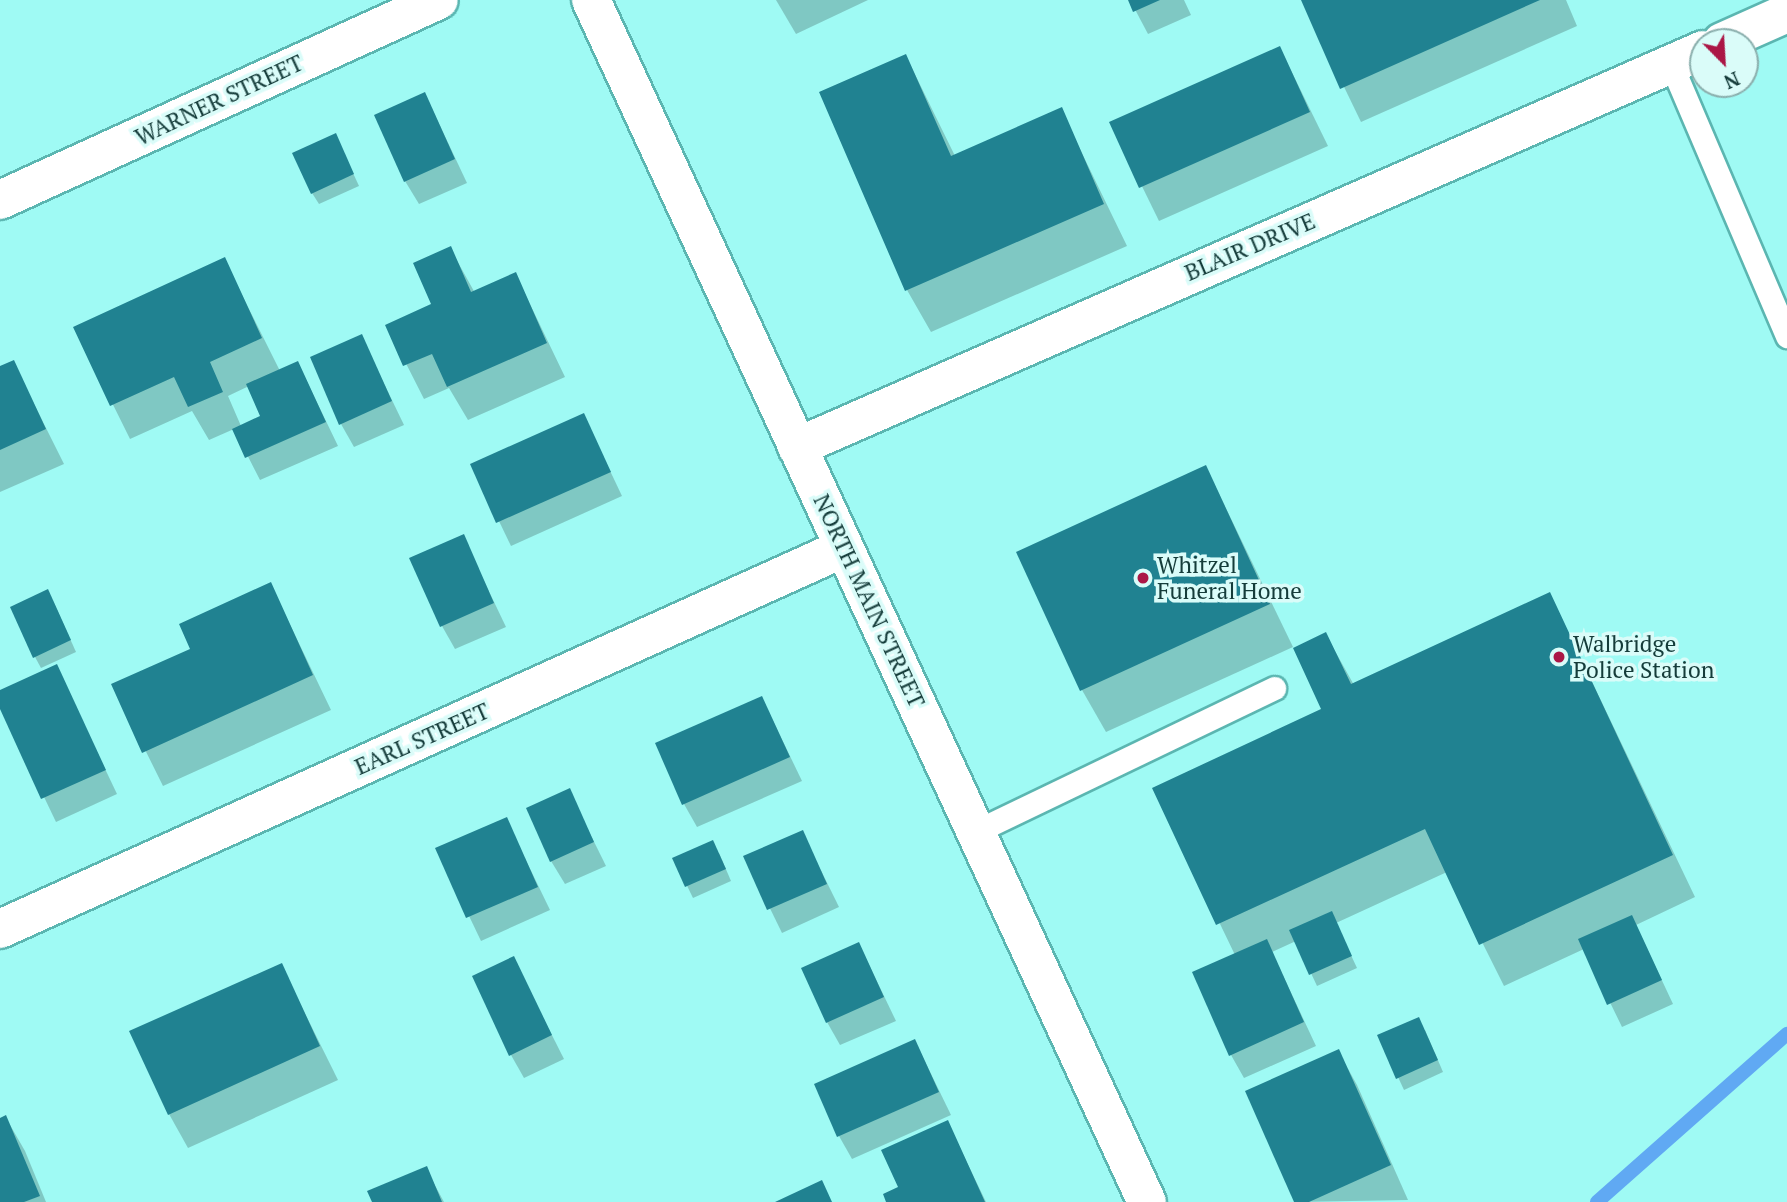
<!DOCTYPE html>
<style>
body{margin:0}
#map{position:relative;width:1787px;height:1202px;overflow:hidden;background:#9ffaf4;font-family:"PT Serif",serif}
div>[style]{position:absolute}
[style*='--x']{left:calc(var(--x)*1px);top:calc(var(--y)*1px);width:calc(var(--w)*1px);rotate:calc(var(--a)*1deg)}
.shadow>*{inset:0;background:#0003}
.stream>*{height:14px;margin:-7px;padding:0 7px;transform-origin:7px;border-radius:7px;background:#60a9f3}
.building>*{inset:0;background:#208291}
.roads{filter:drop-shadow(2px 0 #5bb6b1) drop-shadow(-2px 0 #5bb6b1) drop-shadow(0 2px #5bb6b1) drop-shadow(0 -2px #5bb6b1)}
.lane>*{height:23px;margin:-11.5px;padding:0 11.5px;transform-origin:11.5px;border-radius:11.5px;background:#fff}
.street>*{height:38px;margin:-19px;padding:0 19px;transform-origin:19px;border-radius:19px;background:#fff}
.secondary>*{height:38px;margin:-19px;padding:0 19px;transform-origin:19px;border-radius:19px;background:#fff}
.dots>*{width:19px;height:19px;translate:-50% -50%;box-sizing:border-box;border:4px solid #dafcf9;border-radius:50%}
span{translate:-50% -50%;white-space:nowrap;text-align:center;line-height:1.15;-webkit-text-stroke:7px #dafcf9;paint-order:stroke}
.street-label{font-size:23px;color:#153c3a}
.poi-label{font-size:23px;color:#153c3a}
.left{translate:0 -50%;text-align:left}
.north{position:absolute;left:1689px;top:28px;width:70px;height:70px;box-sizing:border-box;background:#dafcf9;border:2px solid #8bafad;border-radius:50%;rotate:156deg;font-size:19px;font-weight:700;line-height:28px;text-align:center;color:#153c3a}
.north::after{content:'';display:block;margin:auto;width:24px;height:32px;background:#ab1746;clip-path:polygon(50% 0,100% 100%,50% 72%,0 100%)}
</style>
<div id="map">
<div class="shadow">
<div style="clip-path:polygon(868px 0,796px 34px,776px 0)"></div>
<div style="clip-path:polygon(1130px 0,1184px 0,1191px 15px,1148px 34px)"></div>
<div style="clip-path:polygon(1302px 0,1566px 0,1577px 26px,1361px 122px)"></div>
<div style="clip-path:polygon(1280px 48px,1328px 146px,1159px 221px,1111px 123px)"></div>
<div style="clip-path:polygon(906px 56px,955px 156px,1061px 110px,1127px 246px,931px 332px,907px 290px)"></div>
<div style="clip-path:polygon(425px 94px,467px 183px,419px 204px,405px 181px)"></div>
<div style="clip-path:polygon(336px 136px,359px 186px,319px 204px,312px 193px)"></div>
<div style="clip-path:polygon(450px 248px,475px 293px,516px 275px,565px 377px,468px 420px,449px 388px,424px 399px,387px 326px,434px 305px)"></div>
<div style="clip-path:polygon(evenodd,224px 259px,280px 371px,298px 363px,338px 446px,260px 480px,234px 429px,209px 440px,192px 411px,130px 439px,75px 328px,224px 259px,249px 386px,263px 417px,241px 426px,228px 396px,249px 386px)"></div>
<div style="clip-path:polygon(361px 336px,404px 425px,354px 447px,341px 424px)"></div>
<div style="clip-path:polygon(13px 362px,64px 464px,0 492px,0 368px)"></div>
<div style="clip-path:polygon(584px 416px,622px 496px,511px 546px,472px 465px)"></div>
<div style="clip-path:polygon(1206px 467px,1293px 647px,1106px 732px,1082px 690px)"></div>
<div style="clip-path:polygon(463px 537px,506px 627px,455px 649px,442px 626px)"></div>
<div style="clip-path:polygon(271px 585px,331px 710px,163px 786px,113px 685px,192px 650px)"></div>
<div style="clip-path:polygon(1550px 594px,1695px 897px,1636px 925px,1673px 1004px,1622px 1027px,1584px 949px,1504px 986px,1447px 872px,1336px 923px,1357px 968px,1317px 986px,1296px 941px,1272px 952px,1316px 1046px,1244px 1078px,1231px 1055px,1235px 955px,1155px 789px,1323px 710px,1326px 635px,1354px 685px)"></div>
<div style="clip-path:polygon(54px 603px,76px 652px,41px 668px,35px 657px)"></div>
<div style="clip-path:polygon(56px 666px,117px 794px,56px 822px,0 705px,0 692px)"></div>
<div style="clip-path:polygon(762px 698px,802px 781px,697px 827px,684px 804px)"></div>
<div style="clip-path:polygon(569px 791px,606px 866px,565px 884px,551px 861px)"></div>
<div style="clip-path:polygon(506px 819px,550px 910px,481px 941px,437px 849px)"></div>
<div style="clip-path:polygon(802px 832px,839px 907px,782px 933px,745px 857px)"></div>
<div style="clip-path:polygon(719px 853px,731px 881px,693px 898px,674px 859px)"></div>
<div style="clip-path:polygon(859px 944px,896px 1021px,840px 1045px,827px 1022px)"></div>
<div style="clip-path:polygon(513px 958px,564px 1059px,524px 1078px,511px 1055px)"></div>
<div style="clip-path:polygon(281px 965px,338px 1080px,188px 1148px,169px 1114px)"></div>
<div style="clip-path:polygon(1425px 1030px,1443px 1072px,1404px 1090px,1379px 1036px)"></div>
<div style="clip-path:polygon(915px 1041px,951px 1115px,852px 1159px,839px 1136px)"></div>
<div style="clip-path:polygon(1338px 1051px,1357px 1085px,1408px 1200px,1296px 1202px)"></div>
<div style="clip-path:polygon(6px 1118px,25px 1151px,46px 1202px,0 1202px,0 1120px)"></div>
<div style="clip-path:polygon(948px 1123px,986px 1202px,888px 1202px,900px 1188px)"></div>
<div style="clip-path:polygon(426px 1169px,444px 1202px,374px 1202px)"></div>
</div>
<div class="stream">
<div style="--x:1597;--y:1202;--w:254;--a:-41.5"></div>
</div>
<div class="building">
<div style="clip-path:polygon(1128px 0,1160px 0,1133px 12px)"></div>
<div style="clip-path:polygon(1301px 0,1540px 0,1340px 89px)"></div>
<div style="clip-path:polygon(1280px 46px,1310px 112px,1139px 188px,1109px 122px)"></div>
<div style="clip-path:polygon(906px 54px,951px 156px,1062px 107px,1104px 204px,905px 291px,819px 92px)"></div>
<div style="clip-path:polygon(425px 92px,455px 159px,404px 182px,374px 115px)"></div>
<div style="clip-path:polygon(336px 133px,354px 174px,311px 194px,292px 153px)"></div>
<div style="clip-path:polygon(451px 246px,471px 292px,516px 272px,547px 343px,447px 387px,432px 354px,403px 366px,385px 325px,431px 304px,413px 263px)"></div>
<div style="clip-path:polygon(225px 257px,262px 338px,210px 362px,223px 392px,188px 407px,174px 377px,110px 406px,73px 327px)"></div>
<div style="clip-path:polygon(362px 334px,392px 401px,339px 425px,310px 357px)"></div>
<div style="clip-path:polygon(14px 360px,46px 429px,0 450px,0 366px)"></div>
<div style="clip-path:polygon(298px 361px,326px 422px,245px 458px,232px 429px,260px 416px,246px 384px)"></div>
<div style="clip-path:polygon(584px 413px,611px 472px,496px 523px,470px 464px)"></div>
<div style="clip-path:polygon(1206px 465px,1270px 604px,1080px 691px,1016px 552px)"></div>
<div style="clip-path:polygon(464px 534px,494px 603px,440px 627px,409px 558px)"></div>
<div style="clip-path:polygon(271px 582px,313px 675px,142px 753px,111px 684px,190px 649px,179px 624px)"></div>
<div style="clip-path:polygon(48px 589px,71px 640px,33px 658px,10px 607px)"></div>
<div style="clip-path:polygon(1550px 592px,1673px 855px,1479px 945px,1425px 829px,1216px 925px,1152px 788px,1321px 709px,1293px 648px,1326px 632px,1351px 684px)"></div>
<div style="clip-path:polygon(57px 664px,106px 770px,41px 799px,0 709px,0 690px)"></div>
<div style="clip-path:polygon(762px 696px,790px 757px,682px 805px,655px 743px)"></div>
<div style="clip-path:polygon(570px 788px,594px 842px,550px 862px,526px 808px)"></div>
<div style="clip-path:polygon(507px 817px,538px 887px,466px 918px,435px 848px)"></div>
<div style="clip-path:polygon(803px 830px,827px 884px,767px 910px,743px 856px)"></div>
<div style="clip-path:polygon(713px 840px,726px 869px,685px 887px,672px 858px)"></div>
<div style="clip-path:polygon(1332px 911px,1352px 956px,1309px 975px,1289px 930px)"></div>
<div style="clip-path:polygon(1632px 915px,1662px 980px,1607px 1005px,1578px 939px)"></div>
<div style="clip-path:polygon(1267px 939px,1304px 1022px,1229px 1056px,1192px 972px)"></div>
<div style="clip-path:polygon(859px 942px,884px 997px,826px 1023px,801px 968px)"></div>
<div style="clip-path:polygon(514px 956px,552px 1035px,509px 1056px,472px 976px)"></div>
<div style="clip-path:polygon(282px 963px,320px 1046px,168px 1115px,129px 1031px)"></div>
<div style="clip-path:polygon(1419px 1017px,1438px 1060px,1396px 1079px,1377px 1035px)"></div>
<div style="clip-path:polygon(915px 1039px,939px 1092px,837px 1137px,814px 1084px)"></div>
<div style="clip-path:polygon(1339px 1049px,1391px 1165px,1309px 1202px,1294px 1202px,1245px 1091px)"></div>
<div style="clip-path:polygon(6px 1115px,40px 1196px,24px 1202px,0 1202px,0 1118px)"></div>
<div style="clip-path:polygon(948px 1120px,985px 1202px,886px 1202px,883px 1194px,898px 1187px,881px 1150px)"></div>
<div style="clip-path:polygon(427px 1166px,442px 1202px,372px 1202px,367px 1191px)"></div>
<div style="clip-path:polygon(822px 1180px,832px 1202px,775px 1202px)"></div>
</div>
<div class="roads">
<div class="lane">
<div style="--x:1671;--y:64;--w:296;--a:66.9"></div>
<div style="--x:975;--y:832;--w:332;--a:-25.7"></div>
</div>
<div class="street">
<div style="--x:1722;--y:42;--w:71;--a:-24"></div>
<div style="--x:0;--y:200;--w:482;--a:-24.5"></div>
<div style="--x:797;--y:447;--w:989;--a:-23.66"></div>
<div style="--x:0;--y:929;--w:926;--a:-24.3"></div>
</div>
<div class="secondary">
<div style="--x:591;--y:0;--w:1324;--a:65.18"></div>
</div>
</div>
<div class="dots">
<div style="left:1143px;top:578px;background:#ab1746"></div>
<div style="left:1559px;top:657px;background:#ab1746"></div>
</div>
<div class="street-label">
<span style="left:219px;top:100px;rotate:-25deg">WARNER STREET</span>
<span style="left:1250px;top:247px;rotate:-23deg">BLAIR DRIVE</span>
<span style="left:869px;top:601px;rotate:65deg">NORTH MAIN STREET</span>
<span style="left:422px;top:739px;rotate:-24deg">EARL STREET</span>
</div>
<div class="poi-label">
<span class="left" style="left:1157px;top:578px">Whitzel<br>Funeral Home</span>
<span class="left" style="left:1573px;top:657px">Walbridge<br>Police Station</span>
</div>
<div class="north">N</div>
</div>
